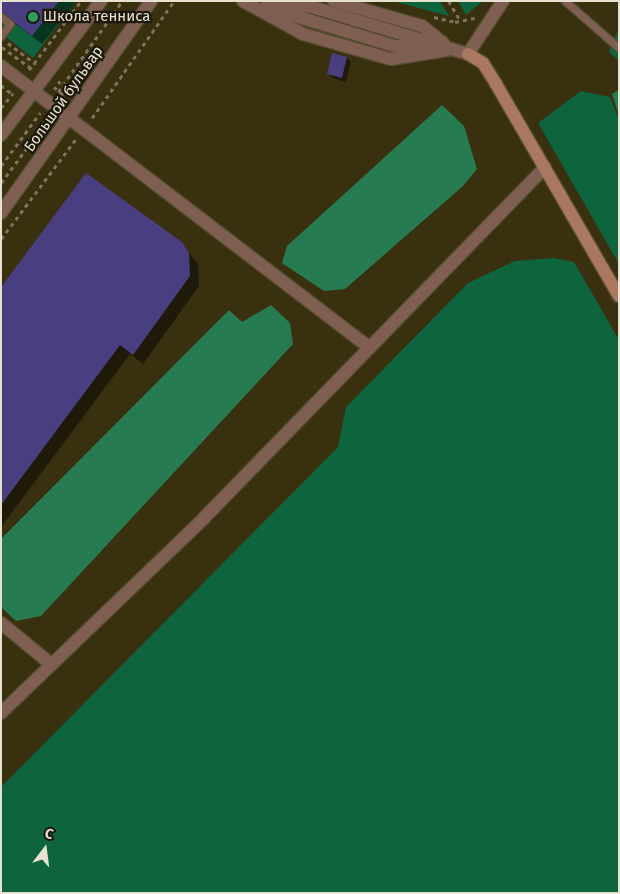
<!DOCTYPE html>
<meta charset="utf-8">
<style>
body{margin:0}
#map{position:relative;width:620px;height:894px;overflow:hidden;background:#393010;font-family:"Fira Sans",sans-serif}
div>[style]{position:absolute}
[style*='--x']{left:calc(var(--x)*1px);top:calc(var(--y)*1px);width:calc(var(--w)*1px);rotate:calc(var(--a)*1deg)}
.green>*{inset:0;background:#0d643d}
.forest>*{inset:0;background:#267b51}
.shadow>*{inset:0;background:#0007}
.building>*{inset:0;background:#493f80}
.path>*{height:2.5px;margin-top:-1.25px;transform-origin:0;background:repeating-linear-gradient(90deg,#7c745a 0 4px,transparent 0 8px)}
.roads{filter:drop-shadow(1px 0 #554c2f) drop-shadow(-1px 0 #554c2f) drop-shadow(0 1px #554c2f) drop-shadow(0 -1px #554c2f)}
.lane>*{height:7px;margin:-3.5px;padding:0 3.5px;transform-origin:3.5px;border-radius:3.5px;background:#7f5f51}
.street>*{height:12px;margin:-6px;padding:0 6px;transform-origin:6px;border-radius:6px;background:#7f5f51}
.secondary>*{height:12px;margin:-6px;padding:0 6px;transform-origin:6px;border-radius:6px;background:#aa7861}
.dots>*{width:14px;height:14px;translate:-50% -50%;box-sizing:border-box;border:2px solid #1c180b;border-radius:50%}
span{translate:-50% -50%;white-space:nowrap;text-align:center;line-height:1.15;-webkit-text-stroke:4.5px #1c180b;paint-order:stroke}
.poi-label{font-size:15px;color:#e7e2d0}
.left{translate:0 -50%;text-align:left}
.street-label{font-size:15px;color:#e7e2d0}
.frame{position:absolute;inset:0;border:2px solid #e7e2d0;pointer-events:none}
.north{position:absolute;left:20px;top:824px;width:50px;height:50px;-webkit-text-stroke:4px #1c180b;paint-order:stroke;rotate:15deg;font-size:14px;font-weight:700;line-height:20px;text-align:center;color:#e7e2d0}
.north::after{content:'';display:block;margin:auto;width:18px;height:22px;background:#e7e2d0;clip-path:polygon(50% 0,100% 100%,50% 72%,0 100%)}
</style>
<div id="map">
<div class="green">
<div style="clip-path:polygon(1px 1px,76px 1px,33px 58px,1px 33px)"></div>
<div style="clip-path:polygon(392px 1px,440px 1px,449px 16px)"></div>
<div style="clip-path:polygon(458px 1px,483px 1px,466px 15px)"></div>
<div style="clip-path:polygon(619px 28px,619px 61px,609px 52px)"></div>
<div style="clip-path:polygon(581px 91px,610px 97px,619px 119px,619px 264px,538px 123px)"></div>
<div style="clip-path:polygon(553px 258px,574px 262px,619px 340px,619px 893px,1px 893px,1px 787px,338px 447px,346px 407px,468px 283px,515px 261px)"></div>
</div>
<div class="forest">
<div style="clip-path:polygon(619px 90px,619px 116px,612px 94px)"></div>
<div style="clip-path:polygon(442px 105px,464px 126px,477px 169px,463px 186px,345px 289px,324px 291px,282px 263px,287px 246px)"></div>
<div style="clip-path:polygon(271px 305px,290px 323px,293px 344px,41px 616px,16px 621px,1px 607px,1px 539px,229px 310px,242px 322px)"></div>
</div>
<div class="shadow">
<div style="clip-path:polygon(1px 1px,76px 1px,42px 44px,1px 13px)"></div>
<div style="clip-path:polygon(347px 58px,351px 62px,346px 82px,333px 78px,328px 73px)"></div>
<div style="clip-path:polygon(181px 243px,198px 264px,199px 286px,143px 364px,130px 354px,1px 527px,1px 289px)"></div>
</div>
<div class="building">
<div style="clip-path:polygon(1px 1px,59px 1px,32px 36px,1px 12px)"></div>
<div style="clip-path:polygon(332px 53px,347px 57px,342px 78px,327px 74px)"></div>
<div style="clip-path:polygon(86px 173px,182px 242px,189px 253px,190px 276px,133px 355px,120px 345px,1px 505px,1px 287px)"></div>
</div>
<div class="path">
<div style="--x:449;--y:1;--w:22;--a:60"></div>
<div style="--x:434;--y:17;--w:22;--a:13"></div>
<div style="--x:455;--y:22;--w:24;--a:-12"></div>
<div style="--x:8;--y:43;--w:35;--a:37"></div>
<div style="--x:2;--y:47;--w:37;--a:36"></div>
<div style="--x:29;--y:70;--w:86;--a:-53"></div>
<div style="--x:58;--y:81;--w:17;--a:40"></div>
<div style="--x:1;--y:85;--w:14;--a:39"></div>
<div style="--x:54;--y:87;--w:16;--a:40"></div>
<div style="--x:58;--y:92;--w:111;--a:-54.9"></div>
<div style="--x:1;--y:108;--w:19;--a:-51"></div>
<div style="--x:92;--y:118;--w:143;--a:-55"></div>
<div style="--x:1;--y:166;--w:66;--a:-53.7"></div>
<div style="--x:1;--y:183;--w:79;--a:-53.7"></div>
<div style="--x:1;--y:239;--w:124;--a:-53.2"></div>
</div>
<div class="roads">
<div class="lane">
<div style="--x:565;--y:1;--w:72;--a:41"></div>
<div style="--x:1;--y:17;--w:11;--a:38"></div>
<div style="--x:10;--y:24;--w:15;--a:127"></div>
</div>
<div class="street">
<div style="--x:243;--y:1;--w:68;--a:28.8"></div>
<div style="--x:303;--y:34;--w:91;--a:15.9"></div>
<div style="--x:391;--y:59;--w:57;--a:-9.1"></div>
<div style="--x:273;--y:1;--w:39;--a:9"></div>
<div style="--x:312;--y:7;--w:163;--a:16.8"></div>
<div style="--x:468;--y:54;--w:64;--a:-56.6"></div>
<div style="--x:334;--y:1;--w:91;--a:15.9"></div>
<div style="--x:422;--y:26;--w:28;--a:39"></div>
<div style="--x:266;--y:7;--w:134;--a:16.9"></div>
<div style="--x:394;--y:46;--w:33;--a:3"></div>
<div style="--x:1;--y:66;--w:464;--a:37.4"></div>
<div style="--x:1;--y:135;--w:167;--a:-53.3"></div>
<div style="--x:1;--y:213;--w:260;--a:-54.7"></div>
<div style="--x:1;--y:623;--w:65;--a:39.4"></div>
<div style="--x:1;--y:713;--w:281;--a:-43.8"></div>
<div style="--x:204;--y:518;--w:489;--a:-45.8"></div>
</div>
<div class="secondary">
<div style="--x:468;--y:54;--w:17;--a:31"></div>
<div style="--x:483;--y:63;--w:25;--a:58"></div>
<div style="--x:496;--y:84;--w:245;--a:59.9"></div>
</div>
</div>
<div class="dots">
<div style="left:33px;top:17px;background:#2e9e5b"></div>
</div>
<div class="poi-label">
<span class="left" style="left:43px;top:17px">Школа тенниса</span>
</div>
<div class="street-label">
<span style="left:64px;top:99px;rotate:-55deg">Большой бульвар</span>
</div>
<div class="frame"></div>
<div class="north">С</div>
</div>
